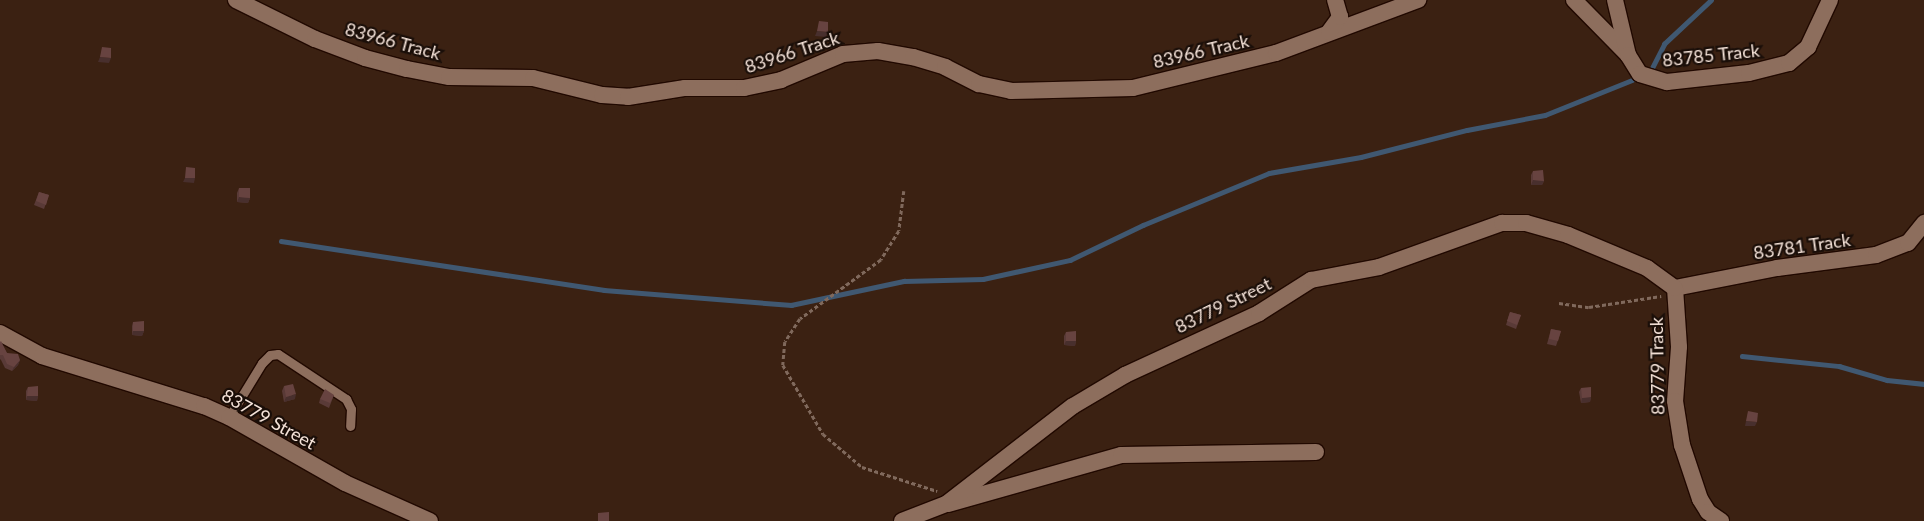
<!DOCTYPE html>
<style>
body{margin:0}
#map{position:relative;width:1924px;height:521px;overflow:hidden;background:#3b2112;font-family:Lato,sans-serif}
div>[style]{position:absolute}
[style*='--x']{left:calc(var(--x)*1px);top:calc(var(--y)*1px);width:calc(var(--w)*1px);rotate:calc(var(--a)*1deg)}
.stream>*{height:4.5px;margin:-2.25px;padding:0 2.25px;transform-origin:2.25px;border-radius:2.25px;background:#405871}
.path>*{height:2.5px;margin-top:-1.25px;transform-origin:0;background:repeating-linear-gradient(90deg,#80695c 0 4px,transparent 0 6.5px)}
.roads{filter:drop-shadow(1px 0 #210900) drop-shadow(-1px 0 #210900) drop-shadow(0 1px #210900) drop-shadow(0 -1px #210900)}
.lane>*{height:9px;margin:-4.5px;padding:0 4.5px;transform-origin:4.5px;border-radius:4.5px;background:#8d6e5d}
.street>*{height:16px;margin:-8px;padding:0 8px;transform-origin:8px;border-radius:8px;background:#8d6e5d}
.wall>*{inset:0;background:#593a37}
.shaded-wall>*{inset:0;background:#482f2d}
.building>*{inset:0;background:#674340}
span{translate:-50% -50%;white-space:nowrap;text-align:center;line-height:1.15;-webkit-text-stroke:4.5px #1a0e08;paint-order:stroke}
.street-label{font-size:18px;color:#f4e2d8}
</style>
<div id="map">
<div class="stream">
<div style="--x:1651;--y:70;--w:29;--a:-63"></div>
<div style="--x:1664;--y:44;--w:64;--a:-43.1"></div>
<div style="--x:281;--y:241;--w:327;--a:8.6"></div>
<div style="--x:604;--y:290;--w:188;--a:4.6"></div>
<div style="--x:791;--y:305;--w:116;--a:-12"></div>
<div style="--x:904;--y:281;--w:79;--a:-1.5"></div>
<div style="--x:983;--y:279;--w:89;--a:-12.3"></div>
<div style="--x:1070;--y:260;--w:81;--a:-25.6"></div>
<div style="--x:1143;--y:225;--w:136;--a:-22.4"></div>
<div style="--x:1269;--y:173;--w:93;--a:-9.9"></div>
<div style="--x:1361;--y:157;--w:109;--a:-14.3"></div>
<div style="--x:1467;--y:130;--w:79;--a:-10.9"></div>
<div style="--x:1545;--y:115;--w:94;--a:-21.9"></div>
<div style="--x:1742;--y:356;--w:98;--a:5.9"></div>
<div style="--x:1839;--y:366;--w:50;--a:16.3"></div>
<div style="--x:1887;--y:380;--w:37;--a:6"></div>
</div>
<div class="path">
<div style="--x:904;--y:191;--w:40;--a:97.1"></div>
<div style="--x:899;--y:231;--w:34;--a:122"></div>
<div style="--x:881;--y:260;--w:100;--a:143.9"></div>
<div style="--x:800;--y:319;--w:27;--a:123"></div>
<div style="--x:785;--y:342;--w:23;--a:95"></div>
<div style="--x:783;--y:365;--w:80;--a:59.9"></div>
<div style="--x:823;--y:434;--w:51;--a:40.2"></div>
<div style="--x:862;--y:467;--w:79;--a:17.7"></div>
<div style="--x:1559;--y:303;--w:30;--a:8"></div>
<div style="--x:1589;--y:307;--w:73;--a:-8.7"></div>
</div>
<div class="roads">
<div class="lane">
<div style="--x:229;--y:417;--w:63;--a:-58.6"></div>
<div style="--x:262;--y:363;--w:11;--a:-45"></div>
<div style="--x:270;--y:355;--w:8;--a:-7"></div>
<div style="--x:278;--y:354;--w:82;--a:33.5"></div>
<div style="--x:346;--y:399;--w:11;--a:63"></div>
<div style="--x:351;--y:409;--w:17;--a:93"></div>
</div>
<div class="street">
<div style="--x:236;--y:0;--w:88;--a:26.3"></div>
<div style="--x:315;--y:39;--w:53;--a:20.8"></div>
<div style="--x:365;--y:58;--w:43;--a:14.7"></div>
<div style="--x:407;--y:69;--w:43;--a:10.8"></div>
<div style="--x:449;--y:77;--w:84;--a:0.7"></div>
<div style="--x:533;--y:78;--w:71;--a:13.8"></div>
<div style="--x:602;--y:95;--w:26;--a:4"></div>
<div style="--x:628;--y:97;--w:58;--a:-9"></div>
<div style="--x:685;--y:88;--w:59;--a:0"></div>
<div style="--x:744;--y:88;--w:38;--a:-12"></div>
<div style="--x:781;--y:80;--w:67;--a:-22.8"></div>
<div style="--x:843;--y:54;--w:35;--a:-5"></div>
<div style="--x:878;--y:51;--w:36;--a:10"></div>
<div style="--x:913;--y:57;--w:34;--a:17"></div>
<div style="--x:945;--y:67;--w:38;--a:27"></div>
<div style="--x:979;--y:84;--w:33;--a:12"></div>
<div style="--x:1011;--y:91;--w:122;--a:-1.4"></div>
<div style="--x:1133;--y:88;--w:147;--a:-13.8"></div>
<div style="--x:1276;--y:53;--w:152;--a:-20.5"></div>
<div style="--x:1574;--y:0;--w:77;--a:45.5"></div>
<div style="--x:1615;--y:0;--w:57;--a:76.7"></div>
<div style="--x:1628;--y:55;--w:22;--a:58"></div>
<div style="--x:1640;--y:74;--w:28;--a:17"></div>
<div style="--x:1667;--y:82;--w:82;--a:-6.3"></div>
<div style="--x:1749;--y:73;--w:41;--a:-14"></div>
<div style="--x:1789;--y:63;--w:25;--a:-40"></div>
<div style="--x:1808;--y:47;--w:52;--a:-64.9"></div>
<div style="--x:1329;--y:32;--w:19;--a:-54"></div>
<div style="--x:1340;--y:17;--w:18;--a:-106"></div>
<div style="--x:1675;--y:288;--w:104;--a:-11.1"></div>
<div style="--x:1777;--y:268;--w:100;--a:-7.5"></div>
<div style="--x:1876;--y:255;--w:34;--a:-21"></div>
<div style="--x:1908;--y:243;--w:26;--a:-51"></div>
<div style="--x:1675;--y:288;--w:59;--a:86.1"></div>
<div style="--x:1679;--y:347;--w:54;--a:94.2"></div>
<div style="--x:1675;--y:401;--w:45;--a:81"></div>
<div style="--x:1682;--y:445;--w:57;--a:71.6"></div>
<div style="--x:1700;--y:499;--w:15;--a:58"></div>
<div style="--x:1708;--y:512;--w:16;--a:35"></div>
<div style="--x:0;--y:333;--w:48;--a:28.7"></div>
<div style="--x:42;--y:356;--w:170;--a:17.2"></div>
<div style="--x:204;--y:406;--w:27;--a:24"></div>
<div style="--x:229;--y:417;--w:133;--a:29.6"></div>
<div style="--x:345;--y:483;--w:93;--a:24.1"></div>
<div style="--x:948;--y:504;--w:180;--a:-15.8"></div>
<div style="--x:1121;--y:455;--w:195;--a:-0.9"></div>
<div style="--x:902;--y:521;--w:47;--a:-21.1"></div>
<div style="--x:946;--y:504;--w:160;--a:-37.7"></div>
<div style="--x:1073;--y:406;--w:61;--a:-30.8"></div>
<div style="--x:1125;--y:375;--w:148;--a:-24.8"></div>
<div style="--x:1259;--y:313;--w:62;--a:-32.4"></div>
<div style="--x:1311;--y:280;--w:69;--a:-10.8"></div>
<div style="--x:1379;--y:267;--w:131;--a:-19.7"></div>
<div style="--x:1502;--y:223;--w:24;--a:0"></div>
<div style="--x:1526;--y:223;--w:44;--a:15.9"></div>
<div style="--x:1568;--y:235;--w:86;--a:22.7"></div>
<div style="--x:1647;--y:268;--w:34;--a:36"></div>
</div>
</div>
<div class="wall">
<div style="clip-path:polygon(1533px 171px,1544px 181px,1542px 185px,1531px 185px,1531px 175px)"></div>
<div style="clip-path:polygon(239px 188px,250px 198px,248px 203px,237px 202px,237px 193px)"></div>
<div style="clip-path:polygon(39px 192px,49px 195px,44px 209px,34px 205px)"></div>
<div style="clip-path:polygon(1510px 312px,1521px 315px,1516px 329px,1506px 325px)"></div>
<div style="clip-path:polygon(133px 322px,144px 331px,142px 336px,132px 335px,132px 326px)"></div>
<div style="clip-path:polygon(1551px 329px,1561px 331px,1556px 346px,1547px 344px)"></div>
<div style="clip-path:polygon(1066px 332px,1076px 341px,1075px 346px,1064px 345px,1064px 336px)"></div>
<div style="clip-path:polygon(0 342px,7px 353px,20px 360px,18px 365px,12px 371px,5px 368px,1px 360px,0 359px)"></div>
<div style="clip-path:polygon(284px 386px,295px 399px,284px 402px,282px 391px)"></div>
<div style="clip-path:polygon(28px 387px,38px 396px,37px 401px,26px 400px,26px 391px)"></div>
<div style="clip-path:polygon(1581px 388px,1591px 397px,1590px 402px,1581px 403px,1579px 392px)"></div>
<div style="clip-path:polygon(334px 395px,329px 408px,319px 403px,320px 399px)"></div>
</div>
<div class="shaded-wall">
<div style="clip-path:polygon(817px 31px,828px 32px,826px 37px,815px 36px)"></div>
<div style="clip-path:polygon(100px 57px,111px 58px,109px 63px,98px 62px)"></div>
<div style="clip-path:polygon(185px 178px,195px 178px,194px 183px,183px 182px)"></div>
<div style="clip-path:polygon(1533px 180px,1544px 181px,1542px 185px,1531px 185px)"></div>
<div style="clip-path:polygon(239px 197px,250px 198px,248px 203px,237px 202px)"></div>
<div style="clip-path:polygon(133px 331px,144px 331px,142px 336px,132px 335px)"></div>
<div style="clip-path:polygon(1066px 341px,1076px 341px,1075px 346px,1064px 345px)"></div>
<div style="clip-path:polygon(20px 360px,18px 365px,12px 371px,14px 367px)"></div>
<div style="clip-path:polygon(296px 394px,295px 399px,284px 402px,286px 397px)"></div>
<div style="clip-path:polygon(27px 396px,38px 396px,37px 401px,26px 400px)"></div>
<div style="clip-path:polygon(1591px 397px,1590px 402px,1581px 403px,1582px 398px)"></div>
<div style="clip-path:polygon(1746px 421px,1757px 422px,1755px 426px,1745px 426px)"></div>
</div>
<div class="building">
<div style="clip-path:polygon(819px 21px,828px 22px,828px 32px,817px 31px)"></div>
<div style="clip-path:polygon(102px 47px,111px 48px,111px 58px,100px 57px)"></div>
<div style="clip-path:polygon(186px 167px,195px 168px,195px 178px,185px 178px)"></div>
<div style="clip-path:polygon(1543px 170px,1544px 181px,1533px 180px,1533px 171px)"></div>
<div style="clip-path:polygon(239px 188px,250px 188px,250px 198px,239px 197px)"></div>
<div style="clip-path:polygon(39px 192px,49px 195px,46px 205px,36px 201px)"></div>
<div style="clip-path:polygon(1510px 312px,1521px 315px,1517px 325px,1507px 321px)"></div>
<div style="clip-path:polygon(144px 321px,144px 331px,133px 331px,133px 322px)"></div>
<div style="clip-path:polygon(1551px 329px,1561px 331px,1558px 341px,1549px 339px)"></div>
<div style="clip-path:polygon(1076px 331px,1076px 341px,1066px 341px,1066px 332px)"></div>
<div style="clip-path:polygon(1px 341px,7px 353px,18px 354px,20px 360px,14px 367px,7px 364px,3px 355px,0 355px,0 342px)"></div>
<div style="clip-path:polygon(293px 384px,296px 394px,286px 397px,284px 386px)"></div>
<div style="clip-path:polygon(38px 386px,38px 396px,27px 396px,28px 387px)"></div>
<div style="clip-path:polygon(1591px 387px,1591px 397px,1582px 398px,1581px 388px)"></div>
<div style="clip-path:polygon(325px 389px,334px 395px,330px 403px,320px 399px)"></div>
<div style="clip-path:polygon(1748px 411px,1758px 413px,1757px 422px,1746px 421px)"></div>
<div style="clip-path:polygon(609px 512px,609px 521px,598px 521px,598px 513px)"></div>
</div>
<div class="street-label">
<span style="left:393px;top:41px;rotate:15deg">83966 Track</span>
<span style="left:1201px;top:51px;rotate:-13deg">83966 Track</span>
<span style="left:792px;top:52px;rotate:-18deg">83966 Track</span>
<span style="left:1711px;top:55px;rotate:-6deg">83785 Track</span>
<span style="left:1802px;top:246px;rotate:-8deg">83781 Track</span>
<span style="left:1223px;top:305px;rotate:-26deg">83779 Street</span>
<span style="left:1657px;top:366px;rotate:-91deg">83779 Track</span>
<span style="left:269px;top:419px;rotate:29deg">83779 Street</span>
</div>
</div>
